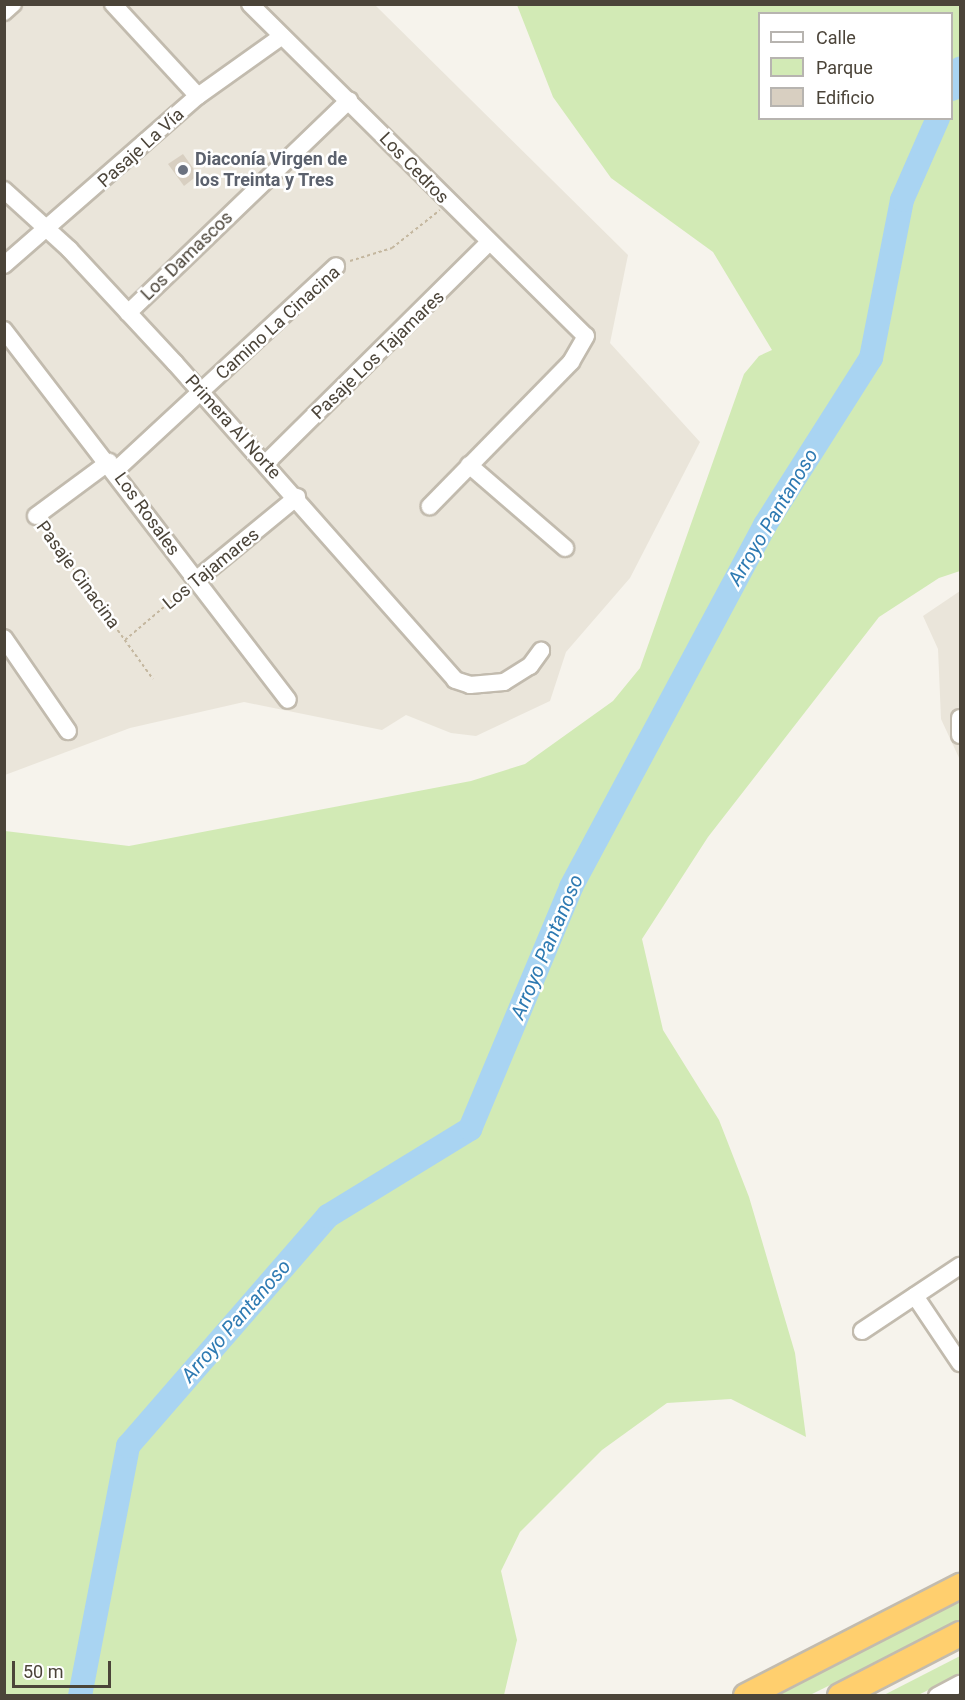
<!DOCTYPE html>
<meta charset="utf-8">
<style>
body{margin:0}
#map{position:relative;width:965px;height:1700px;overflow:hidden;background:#f6f3ec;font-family:Roboto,sans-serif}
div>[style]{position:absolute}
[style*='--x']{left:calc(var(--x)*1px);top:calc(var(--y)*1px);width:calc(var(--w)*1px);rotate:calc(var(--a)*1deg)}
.residential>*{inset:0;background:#eae5da}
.green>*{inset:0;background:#d2eab5}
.river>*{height:24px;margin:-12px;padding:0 12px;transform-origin:12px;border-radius:12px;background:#a9d4f2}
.building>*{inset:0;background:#d8cfc1}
.path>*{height:2px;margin-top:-1px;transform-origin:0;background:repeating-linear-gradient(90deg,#c4b79f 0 3px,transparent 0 6px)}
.roads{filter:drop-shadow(2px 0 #c2bbae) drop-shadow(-2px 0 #c2bbae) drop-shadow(0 2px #c2bbae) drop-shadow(0 -2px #c2bbae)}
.minor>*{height:16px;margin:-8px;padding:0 8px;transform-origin:8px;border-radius:8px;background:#fff}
.highway>*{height:24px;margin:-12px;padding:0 12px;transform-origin:12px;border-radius:12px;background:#ffcf6e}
.dots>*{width:16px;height:16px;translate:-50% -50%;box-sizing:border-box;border:3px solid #fff;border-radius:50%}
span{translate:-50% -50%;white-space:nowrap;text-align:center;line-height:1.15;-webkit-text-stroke:5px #fff;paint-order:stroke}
.street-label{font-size:18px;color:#4b4439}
.worship-label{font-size:18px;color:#5b616d;font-weight:700}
.left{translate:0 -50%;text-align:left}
.water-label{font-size:20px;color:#2e7ab2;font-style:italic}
.frame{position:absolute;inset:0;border:6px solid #4b4439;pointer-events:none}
.legend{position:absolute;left:758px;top:12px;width:195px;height:108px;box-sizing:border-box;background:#fff;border:2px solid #b7b4b0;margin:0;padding:8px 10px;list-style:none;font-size:18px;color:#4b4439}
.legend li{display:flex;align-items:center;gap:12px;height:30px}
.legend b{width:30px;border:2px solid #b7b4b0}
.scale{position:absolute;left:12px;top:1661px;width:99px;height:27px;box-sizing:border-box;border:3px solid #4b4439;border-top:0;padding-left:8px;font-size:18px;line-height:21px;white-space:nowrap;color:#4b4439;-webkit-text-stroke:4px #fff;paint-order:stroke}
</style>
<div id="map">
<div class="residential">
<div style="clip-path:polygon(5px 5px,375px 5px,628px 255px,610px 343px,700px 442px,630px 578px,566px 652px,550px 701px,476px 736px,451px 733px,406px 715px,382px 730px,244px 702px,130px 728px,5px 775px)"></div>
<div style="clip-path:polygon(960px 591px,960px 760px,941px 719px,938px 649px,923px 616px)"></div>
</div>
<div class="green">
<div style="clip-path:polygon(evenodd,517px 5px,960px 5px,960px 571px,939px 578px,879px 617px,708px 837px,642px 939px,663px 1030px,719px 1120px,749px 1197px,795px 1353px,806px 1437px,731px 1399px,667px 1403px,602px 1450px,520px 1532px,501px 1571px,517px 1640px,504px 1695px,5px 1695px,5px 831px,129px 846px,471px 781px,525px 764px,613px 701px,640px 668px,744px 374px,759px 356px,772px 350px,713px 252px,611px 178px,553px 97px,517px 5px,760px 14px,952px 14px,952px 118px,760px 118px,760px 14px)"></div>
<div style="clip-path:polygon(960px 1600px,960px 1621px,810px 1695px,770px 1696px)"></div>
<div style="clip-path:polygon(960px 1656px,960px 1675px,918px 1695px,882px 1696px)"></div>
</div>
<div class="river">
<div style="--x:952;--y:89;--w:22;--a:-68"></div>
<div style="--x:80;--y:1696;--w:255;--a:-79.1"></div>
<div style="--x:128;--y:1446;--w:305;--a:-49"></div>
<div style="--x:328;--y:1216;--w:167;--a:-31.5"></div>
<div style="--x:470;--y:1129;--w:262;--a:-67.3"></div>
<div style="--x:571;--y:887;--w:411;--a:-61.8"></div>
<div style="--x:765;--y:525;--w:198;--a:-57.6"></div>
<div style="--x:871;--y:358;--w:161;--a:-78.9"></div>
<div style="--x:902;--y:200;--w:90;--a:-66.3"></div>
</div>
<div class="building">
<div style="clip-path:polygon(183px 154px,198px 175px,184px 186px,168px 164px)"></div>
</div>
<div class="path">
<div style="--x:350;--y:261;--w:44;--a:-17.2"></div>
<div style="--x:392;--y:248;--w:61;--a:-38.4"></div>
<div style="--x:44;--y:528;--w:186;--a:54.2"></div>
<div style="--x:125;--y:640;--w:77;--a:-40.3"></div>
</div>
<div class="roads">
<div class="minor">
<div style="--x:113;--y:4;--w:125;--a:47.3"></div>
<div style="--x:250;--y:4;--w:472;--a:44.7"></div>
<div style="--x:586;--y:336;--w:30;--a:120"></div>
<div style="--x:571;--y:362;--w:202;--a:134.4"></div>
<div style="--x:4;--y:12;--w:12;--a:-42"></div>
<div style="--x:4;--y:190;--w:88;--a:42.2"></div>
<div style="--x:69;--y:249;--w:156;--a:47.1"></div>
<div style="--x:175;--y:363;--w:423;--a:48.5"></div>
<div style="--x:455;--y:680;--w:16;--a:18"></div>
<div style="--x:470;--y:685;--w:34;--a:-5"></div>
<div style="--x:504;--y:682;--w:31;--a:-32"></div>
<div style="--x:530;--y:666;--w:19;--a:-54"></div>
<div style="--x:4;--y:265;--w:257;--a:-41.1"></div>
<div style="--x:198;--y:96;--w:103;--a:-35.5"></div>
<div style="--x:128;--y:313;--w:307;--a:-43.9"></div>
<div style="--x:4;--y:330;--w:466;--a:52.5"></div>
<div style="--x:266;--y:463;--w:311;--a:-44.7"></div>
<div style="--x:469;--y:465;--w:127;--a:40.8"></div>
<div style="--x:116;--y:470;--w:300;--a:-42.8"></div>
<div style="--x:36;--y:516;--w:91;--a:-36.5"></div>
<div style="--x:196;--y:580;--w:131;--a:-39.4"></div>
<div style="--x:4;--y:638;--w:113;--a:55.5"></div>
<div style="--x:960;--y:718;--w:17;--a:90"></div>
<div style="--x:915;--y:1296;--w:81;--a:56.1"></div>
<div style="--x:862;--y:1331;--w:118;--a:-33.6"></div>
<div style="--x:937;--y:1696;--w:26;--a:-28"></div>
</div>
<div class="highway">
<div style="--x:746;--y:1696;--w:241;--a:-27.2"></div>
<div style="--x:840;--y:1696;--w:135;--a:-27.3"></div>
</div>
</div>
<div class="dots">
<div style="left:183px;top:170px;background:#6b7280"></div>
</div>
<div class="street-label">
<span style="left:141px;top:148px;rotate:-42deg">Pasaje La Vía</span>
<span style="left:414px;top:168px;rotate:46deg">Los Cedros</span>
<span style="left:187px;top:256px;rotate:-44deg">Los Damascos</span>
<span style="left:278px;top:323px;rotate:-42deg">Camino La Cinacina</span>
<span style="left:378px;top:355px;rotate:-44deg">Pasaje Los Tajamares</span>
<span style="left:233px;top:427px;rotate:48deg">Primera Al Norte</span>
<span style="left:147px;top:514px;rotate:54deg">Los Rosales</span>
<span style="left:211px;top:569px;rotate:-39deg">Los Tajamares</span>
<span style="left:78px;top:575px;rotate:54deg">Pasaje Cinacina</span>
</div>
<div class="worship-label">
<span class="left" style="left:195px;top:170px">Diaconía Virgen de<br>los Treinta y Tres</span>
</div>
<div class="water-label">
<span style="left:773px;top:517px;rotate:-59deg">Arroyo Pantanoso</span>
<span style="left:547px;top:947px;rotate:-67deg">Arroyo Pantanoso</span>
<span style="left:236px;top:1321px;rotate:-49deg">Arroyo Pantanoso</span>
</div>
<div class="frame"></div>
<ul class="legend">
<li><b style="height:8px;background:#fff"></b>Calle</li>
<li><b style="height:16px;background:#d2eab5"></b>Parque</li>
<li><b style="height:16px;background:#d8cfc1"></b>Edificio</li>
</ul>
<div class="scale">50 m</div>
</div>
